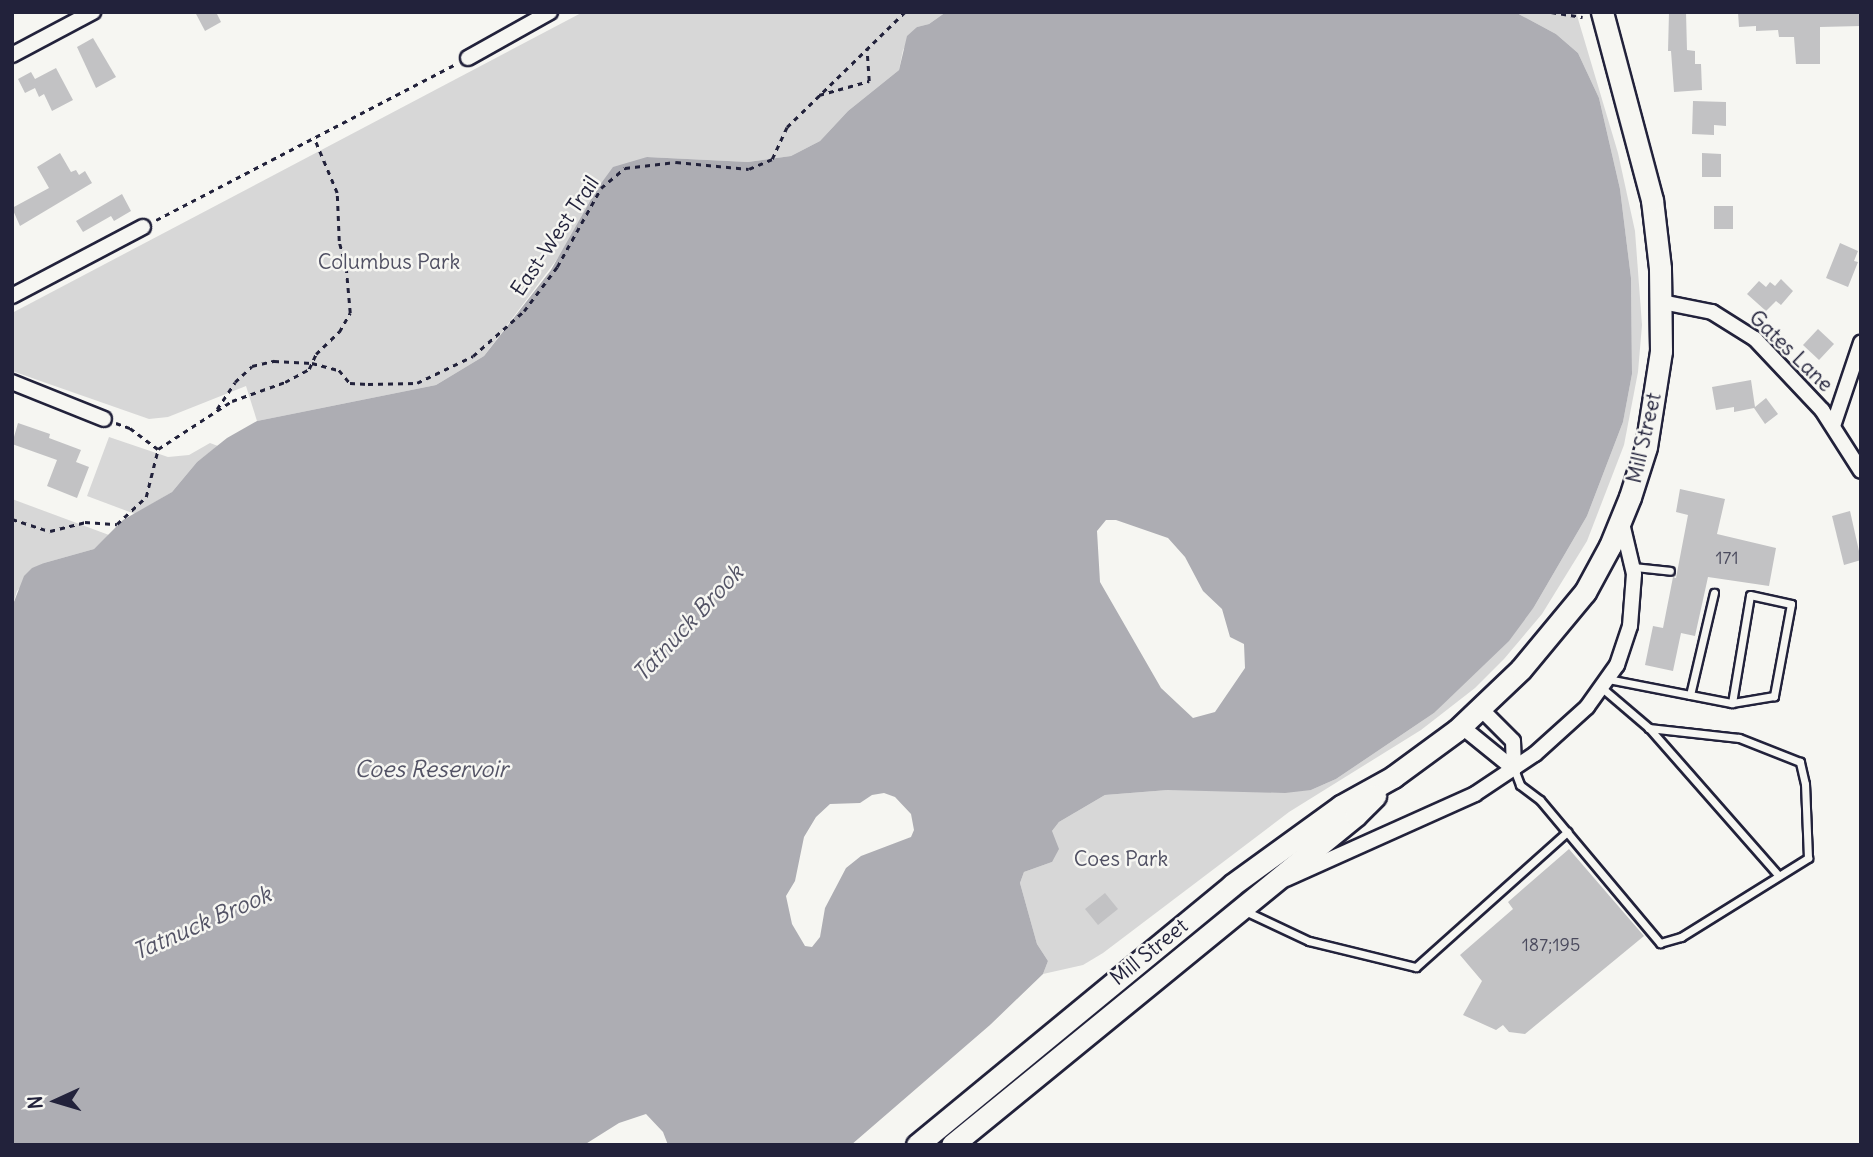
<!DOCTYPE html>
<style>
body{margin:0}
#map{position:relative;width:1873px;height:1157px;overflow:hidden;background:#f6f6f2;font-family:Delius,sans-serif}
div>[style]{position:absolute}
[style*='--x']{left:calc(var(--x)*1px);top:calc(var(--y)*1px);width:calc(var(--w)*1px);rotate:calc(var(--a)*1deg)}
.green>*{inset:0;background:#d7d7d7}
.water>*{inset:0;background:#adadb3}
.building>*{inset:0;background:#c2c2c4}
.path>*{height:2.5px;margin-top:-1.25px;transform-origin:0;background:repeating-linear-gradient(90deg,#22223b 0 5px,transparent 0 10px)}
.roads{filter:drop-shadow(2px 0 #22223b) drop-shadow(-2px 0 #22223b) drop-shadow(0 2px #22223b) drop-shadow(0 -2px #22223b)}
.lane>*{height:7px;margin:-3.5px;padding:0 3.5px;transform-origin:3.5px;border-radius:3.5px;background:#f6f6f2}
.street>*{height:14px;margin:-7px;padding:0 7px;transform-origin:7px;border-radius:7px;background:#f6f6f2}
.secondary>*{height:21px;margin:-10.5px;padding:0 10.5px;transform-origin:10.5px;border-radius:10.5px;background:#f6f6f2}
span{translate:-50% -50%;white-space:nowrap;text-align:center;line-height:1.15;-webkit-text-stroke:5px #f6f6f2;paint-order:stroke}
.number-label{font-size:18px;color:#4a4a5d}
.number-label span{-webkit-text-stroke-width:0}
.street-label{font-size:21px;color:#22223b}
.park-label{font-size:21px;color:#4f4f62}
.water-label{font-size:23px;color:#535365;font-style:italic}
.frame{position:absolute;inset:0;border:14px solid #22223b;pointer-events:none}
.north{position:absolute;left:21px;top:1066px;width:70px;height:70px;-webkit-text-stroke:5px #f6f6f2;paint-order:stroke;rotate:266deg;font-size:19px;font-weight:700;line-height:28px;text-align:center;color:#22223b}
.north::after{content:'';display:block;margin:auto;width:24px;height:32px;background:#22223b;clip-path:polygon(50% 0,100% 100%,50% 72%,0 100%)}
</style>
<div id="map">
<div class="green">
<div style="clip-path:polygon(583px 12px,946px 12px,929px 24px,917px 27px,903px 50px,899px 70px,848px 111px,820px 141px,791px 156px,748px 162px,647px 157px,567px 246px,484px 356px,436px 385px,257px 421px,246px 386px,168px 417px,149px 419px,12px 371px,12px 313px)"></div>
<div style="clip-path:polygon(1515px 12px,1576px 12px,1618px 153px,1635px 231px,1642px 325px,1638px 372px,1624px 445px,1587px 541px,1542px 614px,1504px 659px,1475px 688px,1421px 730px,1289px 812px,1103px 953px,1083px 965px,1043px 974px,1048px 961px,1037px 944px,1020px 883px,1024px 872px,1052px 862px,1052px 831px,1059px 822px,1105px 795px,1168px 790px,1311px 790px,1336px 779px,1434px 713px,1534px 607px,1587px 516px,1623px 422px,1632px 374px,1631px 278px,1620px 189px,1599px 98px,1578px 53px,1556px 34px)"></div>
<div style="clip-path:polygon(109px 437px,168px 457px,189px 455px,210px 443px,218px 446px,197px 462px,172px 492px,135px 514px,87px 496px)"></div>
<div style="clip-path:polygon(12px 499px,109px 535px,94px 549px,44px 563px,17px 591px,12px 607px)"></div>
</div>
<div class="water">
<div style="clip-path:polygon(evenodd,946px 12px,1515px 12px,1556px 34px,1578px 53px,1599px 98px,1620px 189px,1631px 278px,1632px 374px,1623px 422px,1587px 516px,1534px 607px,1509px 641px,1434px 713px,1336px 779px,1311px 790px,1285px 793px,1168px 790px,1105px 795px,1059px 822px,1052px 831px,1059px 849px,1052px 862px,1024px 872px,1020px 883px,1037px 944px,1048px 961px,1043px 974px,990px 1025px,851px 1145px,668px 1145px,663px 1132px,646px 1114px,619px 1123px,584px 1145px,12px 1145px,12px 607px,24px 576px,32px 568px,44px 563px,94px 549px,123px 520px,172px 492px,197px 462px,227px 438px,257px 421px,436px 385px,484px 356px,551px 270px,597px 189px,613px 167px,647px 157px,748px 162px,791px 156px,820px 141px,848px 111px,899px 70px,907px 36px,917px 27px,929px 24px,946px 12px,1116px 520px,1168px 538px,1185px 557px,1203px 591px,1222px 609px,1230px 637px,1244px 644px,1245px 668px,1215px 712px,1193px 718px,1161px 688px,1100px 582px,1097px 531px,1106px 520px,1116px 520px,946px 12px,884px 793px,895px 797px,911px 814px,914px 830px,911px 837px,861px 856px,846px 868px,825px 908px,820px 937px,812px 947px,805px 946px,792px 924px,786px 896px,795px 881px,804px 837px,816px 817px,830px 804px,860px 803px,872px 795px,884px 793px)"></div>
</div>
<div class="building">
<div style="clip-path:polygon(195px 12px,216px 12px,221px 22px,205px 31px)"></div>
<div style="clip-path:polygon(1669px 12px,1686px 12px,1687px 50px,1695px 51px,1695px 64px,1701px 64px,1702px 90px,1674px 92px,1671px 51px,1668px 51px)"></div>
<div style="clip-path:polygon(1738px 12px,1861px 12px,1861px 26px,1820px 27px,1820px 64px,1796px 64px,1794px 37px,1779px 37px,1778px 30px,1756px 31px,1756px 26px,1739px 27px)"></div>
<div style="clip-path:polygon(93px 38px,116px 77px,96px 88px,77px 47px)"></div>
<div style="clip-path:polygon(56px 68px,73px 100px,52px 111px,44px 94px,39px 97px,35px 88px,25px 93px,18px 79px,31px 72px,35px 79px)"></div>
<div style="clip-path:polygon(1693px 101px,1726px 102px,1726px 126px,1714px 125px,1714px 135px,1692px 134px)"></div>
<div style="clip-path:polygon(60px 153px,71px 172px,76px 170px,79px 175px,85px 171px,92px 183px,20px 226px,12px 208px,49px 188px,37px 167px)"></div>
<div style="clip-path:polygon(1702px 153px,1721px 154px,1721px 177px,1702px 177px)"></div>
<div style="clip-path:polygon(122px 194px,131px 211px,114px 221px,111px 216px,83px 232px,76px 221px)"></div>
<div style="clip-path:polygon(1714px 206px,1733px 206px,1733px 229px,1714px 229px)"></div>
<div style="clip-path:polygon(1840px 243px,1858px 251px,1854px 261px,1858px 262px,1848px 287px,1826px 278px)"></div>
<div style="clip-path:polygon(1781px 279px,1793px 291px,1781px 305px,1776px 301px,1766px 311px,1747px 294px,1759px 281px,1766px 287px,1770px 282px,1775px 286px)"></div>
<div style="clip-path:polygon(1818px 329px,1834px 344px,1819px 360px,1803px 345px)"></div>
<div style="clip-path:polygon(1751px 380px,1755px 407px,1766px 398px,1778px 414px,1765px 424px,1754px 408px,1734px 412px,1734px 407px,1716px 410px,1712px 387px)"></div>
<div style="clip-path:polygon(18px 423px,50px 434px,49px 438px,81px 450px,76px 462px,89px 467px,77px 498px,47px 486px,57px 460px,12px 444px)"></div>
<div style="clip-path:polygon(1680px 489px,1725px 499px,1717px 534px,1776px 548px,1769px 586px,1708px 577px,1695px 636px,1681px 633px,1673px 671px,1645px 665px,1653px 626px,1663px 628px,1673px 577px,1676px 578px,1688px 515px,1676px 512px)"></div>
<div style="clip-path:polygon(1850px 511px,1861px 560px,1844px 565px,1832px 516px)"></div>
<div style="clip-path:polygon(1569px 849px,1644px 936px,1525px 1034px,1509px 1032px,1503px 1025px,1496px 1030px,1463px 1015px,1482px 981px,1460px 955px,1513px 909px,1508px 902px)"></div>
<div style="clip-path:polygon(1105px 893px,1118px 909px,1098px 925px,1085px 909px)"></div>
</div>
<div class="path">
<div style="--x:1551;--y:12;--w:32;--a:9"></div>
<div style="--x:819;--y:95;--w:52;--a:-15.6"></div>
<div style="--x:869;--y:81;--w:32;--a:-94"></div>
<div style="--x:156;--y:220;--w:336;--a:-27.5"></div>
<div style="--x:217;--y:409;--w:32;--a:-56"></div>
<div style="--x:235;--y:382;--w:23;--a:-43"></div>
<div style="--x:252;--y:366;--w:23;--a:-13"></div>
<div style="--x:274;--y:361;--w:38;--a:3"></div>
<div style="--x:312;--y:363;--w:28;--a:15"></div>
<div style="--x:339;--y:370;--w:17;--a:50"></div>
<div style="--x:350;--y:383;--w:18;--a:3"></div>
<div style="--x:368;--y:384;--w:49;--a:-1.2"></div>
<div style="--x:417;--y:383;--w:62;--a:-25.7"></div>
<div style="--x:473;--y:356;--w:68;--a:-41.4"></div>
<div style="--x:524;--y:311;--w:55;--a:-53.1"></div>
<div style="--x:557;--y:267;--w:90;--a:-60.9"></div>
<div style="--x:601;--y:188;--w:31;--a:-40"></div>
<div style="--x:625;--y:168;--w:51;--a:-6.7"></div>
<div style="--x:676;--y:162;--w:73;--a:5.5"></div>
<div style="--x:749;--y:169;--w:25;--a:-23"></div>
<div style="--x:772;--y:159;--w:35;--a:-65"></div>
<div style="--x:787;--y:127;--w:165;--a:-44.3"></div>
<div style="--x:116;--y:423;--w:15;--a:20"></div>
<div style="--x:130;--y:428;--w:35;--a:37"></div>
<div style="--x:12;--y:519;--w:40;--a:18"></div>
<div style="--x:50;--y:531;--w:36;--a:-14"></div>
<div style="--x:85;--y:522;--w:32;--a:4"></div>
<div style="--x:117;--y:524;--w:40;--a:-43"></div>
<div style="--x:146;--y:497;--w:49;--a:-76"></div>
<div style="--x:158;--y:449;--w:88;--a:-33"></div>
<div style="--x:232;--y:401;--w:56;--a:-19.7"></div>
<div style="--x:285;--y:382;--w:27;--a:-28"></div>
<div style="--x:309;--y:369;--w:17;--a:-65"></div>
<div style="--x:316;--y:354;--w:32;--a:-44"></div>
<div style="--x:339;--y:332;--w:22;--a:-60"></div>
<div style="--x:350;--y:313;--w:45;--a:-95.1"></div>
<div style="--x:346;--y:268;--w:28;--a:-105"></div>
<div style="--x:339;--y:241;--w:48;--a:-92.4"></div>
<div style="--x:337;--y:193;--w:60;--a:-112.7"></div>
</div>
<div class="roads">
<div class="lane">
<div style="--x:1634;--y:567;--w:36;--a:6"></div>
<div style="--x:1608;--y:679;--w:126;--a:11"></div>
<div style="--x:1732;--y:703;--w:109;--a:-80.5"></div>
<div style="--x:1750;--y:595;--w:42;--a:12.4"></div>
<div style="--x:1791;--y:604;--w:94;--a:100.5"></div>
<div style="--x:1774;--y:696;--w:43;--a:170.5"></div>
<div style="--x:1690;--y:695;--w:105;--a:-76.8"></div>
<div style="--x:1649;--y:728;--w:196;--a:48.7"></div>
<div style="--x:1514;--y:769;--w:17;--a:69"></div>
<div style="--x:1520;--y:785;--w:25;--a:37"></div>
<div style="--x:1540;--y:800;--w:187;--a:50"></div>
<div style="--x:1660;--y:943;--w:22;--a:-16"></div>
<div style="--x:1681;--y:937;--w:150;--a:-31.9"></div>
<div style="--x:1808;--y:858;--w:74;--a:-92.3"></div>
<div style="--x:1805;--y:784;--w:23;--a:-103"></div>
<div style="--x:1800;--y:762;--w:66;--a:-158.5"></div>
<div style="--x:1739;--y:738;--w:91;--a:-173.7"></div>
<div style="--x:1649;--y:728;--w:63;--a:-139.5"></div>
<div style="--x:1243;--y:910;--w:73;--a:25.2"></div>
<div style="--x:1309;--y:941;--w:110;--a:13.7"></div>
<div style="--x:1416;--y:967;--w:203;--a:-41.8"></div>
</div>
<div class="street">
<div style="--x:12;--y:55;--w:92;--a:-28"></div>
<div style="--x:468;--y:58;--w:94;--a:-29.3"></div>
<div style="--x:12;--y:296;--w:148;--a:-27.8"></div>
<div style="--x:1662;--y:302;--w:51;--a:11.3"></div>
<div style="--x:1712;--y:312;--w:51;--a:32.1"></div>
<div style="--x:1755;--y:339;--w:98;--a:46.7"></div>
<div style="--x:1822;--y:410;--w:72;--a:57.4"></div>
<div style="--x:12;--y:382;--w:99;--a:21.9"></div>
<div style="--x:1833;--y:426;--w:88;--a:-71.4"></div>
<div style="--x:1461;--y:726;--w:68;--a:39.1"></div>
<div style="--x:1514;--y:769;--w:28;--a:-92"></div>
<div style="--x:1513;--y:741;--w:47;--a:-135"></div>
<div style="--x:1286;--y:879;--w:207;--a:-24.2"></div>
<div style="--x:1475;--y:794;--w:72;--a:-33.7"></div>
<div style="--x:1535;--y:754;--w:70;--a:-42.1"></div>
<div style="--x:1587;--y:707;--w:52;--a:-54.5"></div>
<div style="--x:1617;--y:665;--w:41;--a:-71.6"></div>
<div style="--x:1630;--y:626;--w:52;--a:-85.6"></div>
<div style="--x:1634;--y:574;--w:57;--a:-103.3"></div>
</div>
<div class="secondary">
<div style="--x:917;--y:1145;--w:408;--a:-39.5"></div>
<div style="--x:1232;--y:885;--w:135;--a:-35.9"></div>
<div style="--x:1341;--y:806;--w:60;--a:-29.1"></div>
<div style="--x:1393;--y:777;--w:79;--a:-36.3"></div>
<div style="--x:1457;--y:730;--w:88;--a:-43.6"></div>
<div style="--x:1521;--y:669;--w:100;--a:-50.3"></div>
<div style="--x:1585;--y:592;--w:52;--a:-61.5"></div>
<div style="--x:1610;--y:546;--w:53;--a:-67.8"></div>
<div style="--x:1630;--y:497;--w:52;--a:-72.3"></div>
<div style="--x:1646;--y:447;--w:97;--a:-81.1"></div>
<div style="--x:1661;--y:351;--w:83;--a:-90.7"></div>
<div style="--x:1660;--y:268;--w:68;--a:-96.7"></div>
<div style="--x:1652;--y:200;--w:195;--a:-104.9"></div>
<div style="--x:952;--y:1145;--w:522;--a:-39.24"></div>
<div style="--x:1356;--y:815;--w:27;--a:-45"></div>
</div>
</div>
<div class="number-label">
<span style="left:1727px;top:558px">171</span>
<span style="left:1551px;top:945px">187;195</span>
</div>
<div class="street-label">
<span style="left:555px;top:236px;rotate:-56deg">East-West Trail</span>
<span style="left:1791px;top:351px;rotate:44deg">Gates Lane</span>
<span style="left:1644px;top:438px;rotate:-77deg">Mill Street</span>
<span style="left:1149px;top:952px;rotate:-39deg">Mill Street</span>
</div>
<div class="park-label">
<span style="left:389px;top:262px">Columbus Park</span>
<span style="left:1121px;top:859px">Coes Park</span>
</div>
<div class="water-label">
<span style="left:688px;top:623px;rotate:-47deg">Tatnuck Brook</span>
<span style="left:431px;top:769px">Coes Reservoir</span>
<span style="left:202px;top:923px;rotate:-24deg">Tatnuck Brook</span>
</div>
<div class="frame"></div>
<div class="north">N</div>
</div>
